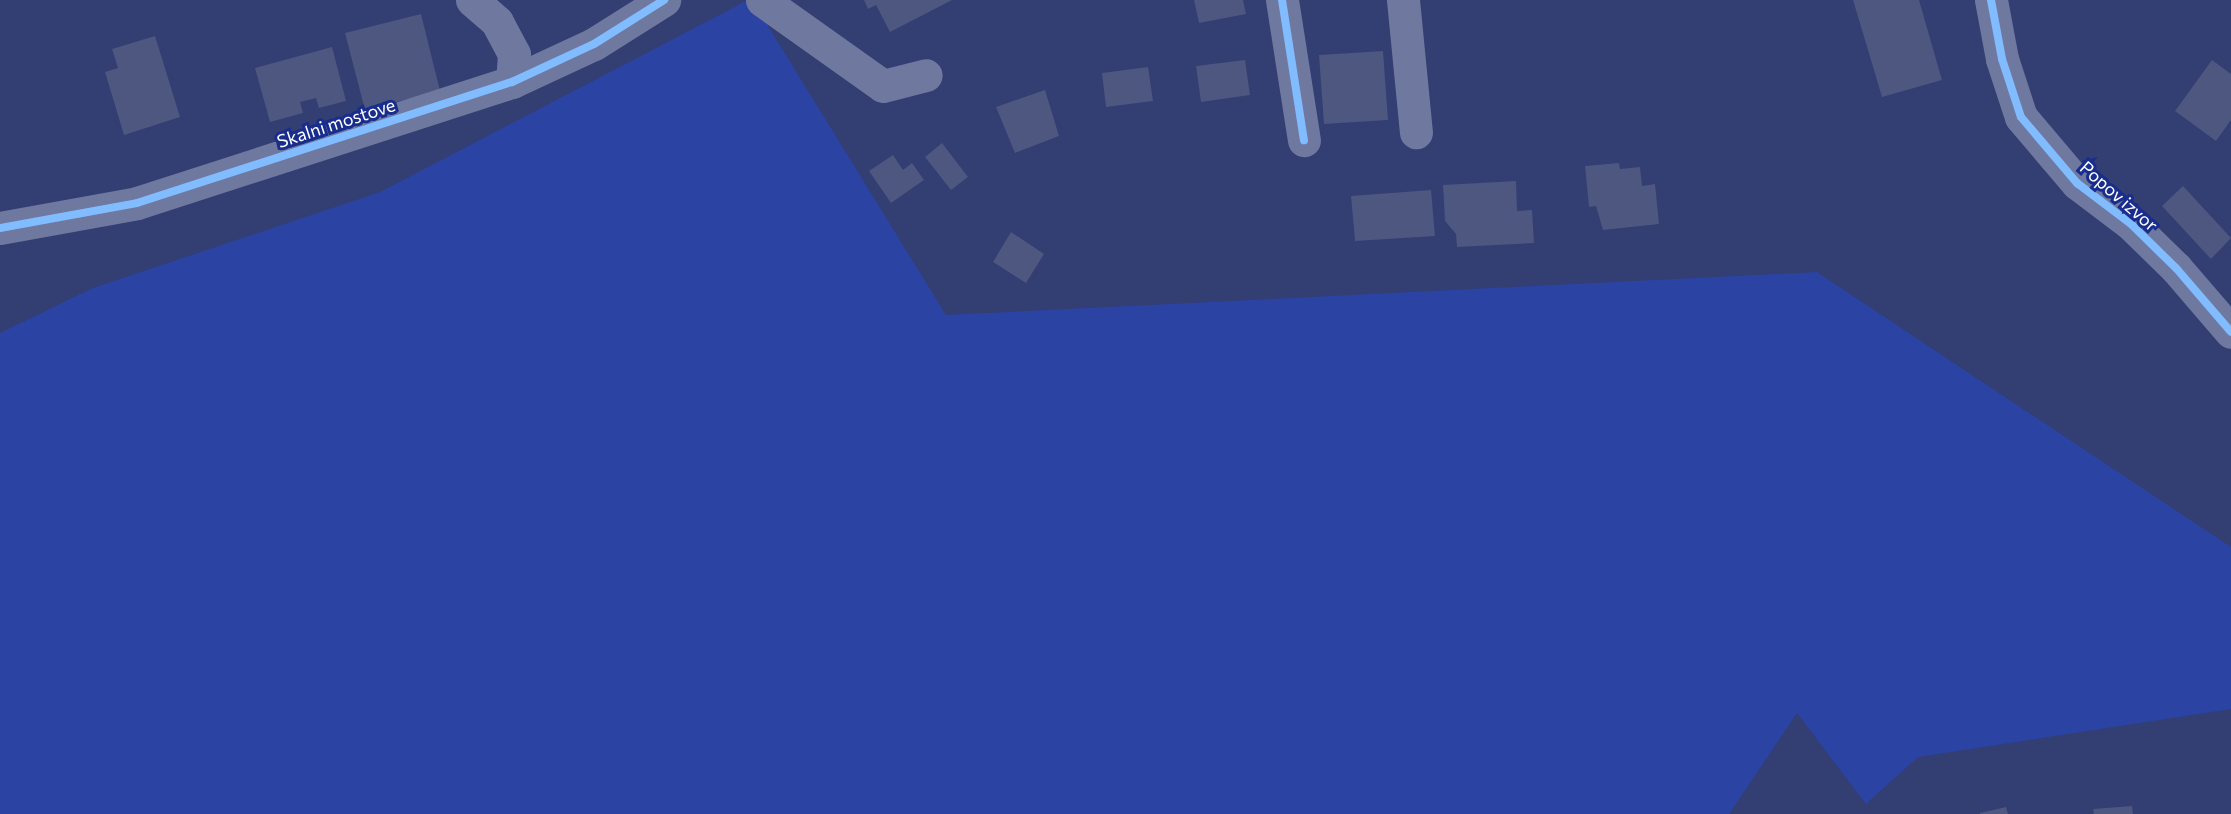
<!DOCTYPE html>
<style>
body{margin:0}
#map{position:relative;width:2231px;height:814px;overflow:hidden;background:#333e72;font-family:Commissioner,sans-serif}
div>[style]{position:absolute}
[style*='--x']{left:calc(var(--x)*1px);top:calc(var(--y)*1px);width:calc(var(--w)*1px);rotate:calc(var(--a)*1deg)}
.green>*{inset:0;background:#2b43a3}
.building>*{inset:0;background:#4d5780}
.minor>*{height:33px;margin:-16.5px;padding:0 16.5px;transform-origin:16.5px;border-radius:16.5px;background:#6f789e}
.cycleway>*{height:8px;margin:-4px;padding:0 4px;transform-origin:4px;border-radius:4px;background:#80bcff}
span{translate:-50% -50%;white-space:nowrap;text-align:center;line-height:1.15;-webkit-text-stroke:6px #182d8d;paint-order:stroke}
.street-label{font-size:18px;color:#fff}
</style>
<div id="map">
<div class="green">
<div style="clip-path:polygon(748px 0,752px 0,946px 315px,1817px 272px,2231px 547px,2231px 709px,1918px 757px,1866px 804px,1797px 713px,1729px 814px,0 814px,0 333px,93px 288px,380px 192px)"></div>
</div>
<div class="building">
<div style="clip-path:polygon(864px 0,952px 0,890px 32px,876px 5px,868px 9px)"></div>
<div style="clip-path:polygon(1194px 0,1243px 0,1246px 14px,1199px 23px)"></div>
<div style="clip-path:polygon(1853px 0,1919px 0,1942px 80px,1882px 97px)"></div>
<div style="clip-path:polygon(421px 14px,440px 91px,365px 110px,345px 33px)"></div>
<div style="clip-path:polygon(155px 36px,180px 117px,124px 135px,105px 72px,118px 68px,112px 49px)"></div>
<div style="clip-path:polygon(332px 47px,346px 101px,319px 108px,316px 98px,300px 102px,303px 113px,270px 122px,255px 68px)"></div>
<div style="clip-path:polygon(1383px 51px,1388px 120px,1324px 124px,1319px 55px)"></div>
<div style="clip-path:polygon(1245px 60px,1250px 95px,1201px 102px,1196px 66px)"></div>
<div style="clip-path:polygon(2212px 60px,2231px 74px,2231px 120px,2216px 141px,2175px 111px)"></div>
<div style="clip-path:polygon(1148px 67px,1153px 101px,1106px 107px,1102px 73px)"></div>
<div style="clip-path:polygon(1045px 90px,1059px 136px,1015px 153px,996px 107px)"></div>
<div style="clip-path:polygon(942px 143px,968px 177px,951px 190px,925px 157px)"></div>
<div style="clip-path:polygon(893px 155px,903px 170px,912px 163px,924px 180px,891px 203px,869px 171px)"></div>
<div style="clip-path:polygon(1619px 163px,1620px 169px,1640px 167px,1642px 186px,1655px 184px,1659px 224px,1603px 230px,1596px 206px,1589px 207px,1585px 166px)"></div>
<div style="clip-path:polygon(1516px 181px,1517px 211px,1532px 210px,1534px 243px,1457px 247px,1456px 234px,1445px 221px,1443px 185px)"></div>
<div style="clip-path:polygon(2183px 186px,2231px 238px,2211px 259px,2162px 206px)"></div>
<div style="clip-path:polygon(1431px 190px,1435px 236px,1355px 241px,1351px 196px)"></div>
<div style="clip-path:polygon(1011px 232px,1044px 254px,1026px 283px,993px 262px)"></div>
<div style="clip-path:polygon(2132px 806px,2133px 814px,2094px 814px,2093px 809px)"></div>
<div style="clip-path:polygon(2006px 807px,2008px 814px,1980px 814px,1980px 813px)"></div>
</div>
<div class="minor">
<div style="--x:472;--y:0;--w:33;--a:41"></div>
<div style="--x:497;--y:22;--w:36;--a:62"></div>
<div style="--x:514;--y:54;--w:28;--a:94"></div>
<div style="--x:762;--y:0;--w:148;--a:35.4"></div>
<div style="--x:883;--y:86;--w:44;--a:-14.3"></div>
<div style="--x:1282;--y:0;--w:142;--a:81.1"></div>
<div style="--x:1403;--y:0;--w:133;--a:84.4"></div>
<div style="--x:1991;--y:0;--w:60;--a:79.4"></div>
<div style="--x:2002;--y:59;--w:61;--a:71.9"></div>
<div style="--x:2021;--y:117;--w:87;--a:49.7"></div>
<div style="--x:2077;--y:183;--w:68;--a:37.2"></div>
<div style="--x:2131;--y:224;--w:63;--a:44.4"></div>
<div style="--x:2176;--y:268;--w:84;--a:49.3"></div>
<div style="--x:0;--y:228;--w:139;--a:-10.3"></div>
<div style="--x:137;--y:203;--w:394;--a:-17.9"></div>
<div style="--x:512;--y:82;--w:90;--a:-24.9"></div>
<div style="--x:594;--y:44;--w:83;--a:-32.2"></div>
</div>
<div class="cycleway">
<div style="--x:1282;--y:0;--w:142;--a:81.1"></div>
<div style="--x:1991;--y:0;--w:60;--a:79.4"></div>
<div style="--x:2002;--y:59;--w:61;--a:71.9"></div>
<div style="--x:2021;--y:117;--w:87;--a:49.7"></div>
<div style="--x:2077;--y:183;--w:68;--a:37.2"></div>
<div style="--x:2131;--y:224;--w:63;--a:44.4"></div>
<div style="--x:2176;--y:268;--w:84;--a:49.3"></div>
<div style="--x:0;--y:228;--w:139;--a:-10.3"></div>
<div style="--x:137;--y:203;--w:394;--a:-17.9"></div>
<div style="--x:512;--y:82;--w:90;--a:-24.9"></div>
<div style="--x:594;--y:44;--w:83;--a:-32.2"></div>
</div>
<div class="street-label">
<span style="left:336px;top:123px;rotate:-18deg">Skalni mostove</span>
<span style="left:2119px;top:196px;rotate:41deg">Popov izvor</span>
</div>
</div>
